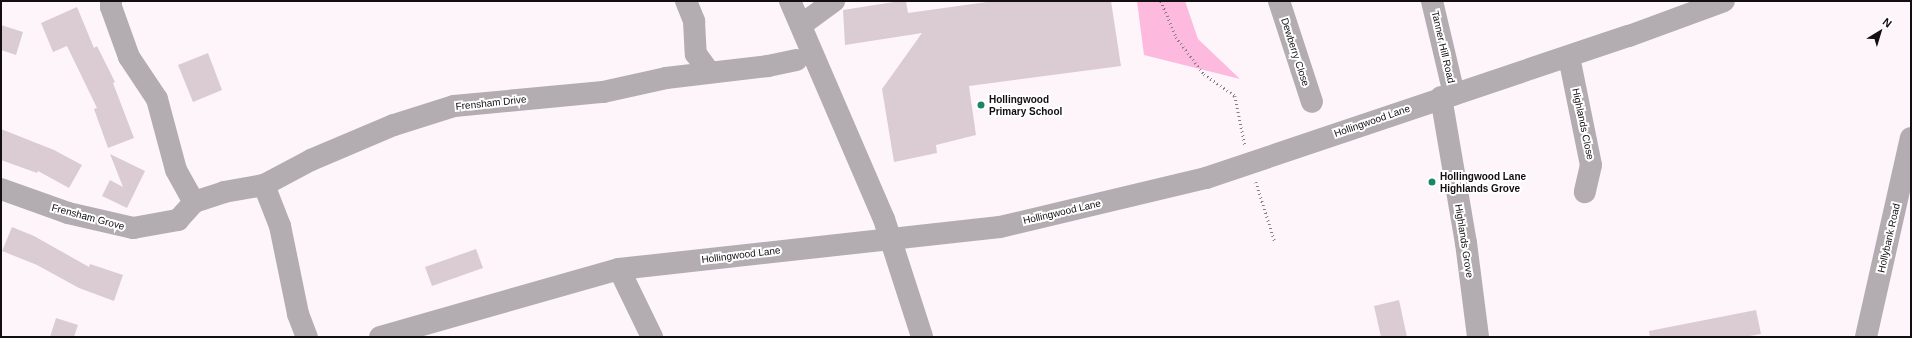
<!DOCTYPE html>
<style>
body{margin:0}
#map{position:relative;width:1912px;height:338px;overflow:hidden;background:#fef5fa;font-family:Helvetica,sans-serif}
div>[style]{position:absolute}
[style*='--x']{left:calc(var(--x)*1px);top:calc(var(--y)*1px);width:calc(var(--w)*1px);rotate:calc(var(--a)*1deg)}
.green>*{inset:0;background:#fdb9de}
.building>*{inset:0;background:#dbccd4}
.path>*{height:2.5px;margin-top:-1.25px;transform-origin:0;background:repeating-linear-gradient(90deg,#867f83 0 1px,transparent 0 4px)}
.minor>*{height:22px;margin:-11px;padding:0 11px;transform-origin:11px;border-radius:11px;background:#b3acb0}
.dots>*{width:11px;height:11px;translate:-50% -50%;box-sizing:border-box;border:2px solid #fff;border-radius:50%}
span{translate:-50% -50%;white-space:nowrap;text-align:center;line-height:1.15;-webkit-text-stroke:4px #fff;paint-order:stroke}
.street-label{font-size:10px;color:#130e11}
.poi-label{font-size:10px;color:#130e11;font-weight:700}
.left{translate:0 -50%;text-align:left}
.frame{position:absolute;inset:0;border:2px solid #130e11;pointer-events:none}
.north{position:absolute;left:1860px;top:12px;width:40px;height:40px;-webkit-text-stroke:3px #fff;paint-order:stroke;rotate:38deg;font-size:11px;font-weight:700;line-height:16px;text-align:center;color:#130e11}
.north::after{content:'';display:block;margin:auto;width:14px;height:18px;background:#130e11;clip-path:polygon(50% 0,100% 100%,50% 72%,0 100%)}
</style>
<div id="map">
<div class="green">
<div style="clip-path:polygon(1137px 1px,1185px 1px,1198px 39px,1240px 79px,1144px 55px)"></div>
</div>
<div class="building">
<div style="clip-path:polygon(900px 1px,906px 1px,908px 13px,994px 1px,1111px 1px,1121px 66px,969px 86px,976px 135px,936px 145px,937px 153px,894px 162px,882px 89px,922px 33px,845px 45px,843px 10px)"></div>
<div style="clip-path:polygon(77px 7px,94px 48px,97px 46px,115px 82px,113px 83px,134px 138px,108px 148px,94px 109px,97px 108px,67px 46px,53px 52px,41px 23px)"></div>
<div style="clip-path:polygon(1px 25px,23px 32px,16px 55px,1px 50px)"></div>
<div style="clip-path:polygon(208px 53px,222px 90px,193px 102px,178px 65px)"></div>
<div style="clip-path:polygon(1px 129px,54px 150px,82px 165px,69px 188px,38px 171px,37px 173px,1px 160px)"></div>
<div style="clip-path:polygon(110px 154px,145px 171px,127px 208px,102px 196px,110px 180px,123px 187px)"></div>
<div style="clip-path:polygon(12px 227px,34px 236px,89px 267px,90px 264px,123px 275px,114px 301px,79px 288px,37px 265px,2px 251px)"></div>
<div style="clip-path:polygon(476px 249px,483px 268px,432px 286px,425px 267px)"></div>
<div style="clip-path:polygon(1399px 300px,1407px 337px,1381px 337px,1374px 306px)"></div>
<div style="clip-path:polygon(1756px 310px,1761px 334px,1744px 337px,1650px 337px,1649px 331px)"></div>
<div style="clip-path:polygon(56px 318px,78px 325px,74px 337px,50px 337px)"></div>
</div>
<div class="path">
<div style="--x:1161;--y:1;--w:39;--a:67"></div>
<div style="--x:1176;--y:37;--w:46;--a:52.9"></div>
<div style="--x:1204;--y:74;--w:38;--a:35"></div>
<div style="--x:1235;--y:96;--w:50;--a:78.5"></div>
<div style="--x:1256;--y:182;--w:63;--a:72.4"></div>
</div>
<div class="minor">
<div style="--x:111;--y:1;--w:6;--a:90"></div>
<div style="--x:111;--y:7;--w:53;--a:70.2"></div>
<div style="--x:129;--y:57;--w:50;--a:56.3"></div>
<div style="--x:157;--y:99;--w:73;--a:75"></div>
<div style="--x:176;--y:170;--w:37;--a:61"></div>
<div style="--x:686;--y:1;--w:22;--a:68"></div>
<div style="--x:694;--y:21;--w:33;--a:87"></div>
<div style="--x:696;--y:54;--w:22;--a:54"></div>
<div style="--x:790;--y:1;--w:237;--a:66.7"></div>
<div style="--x:884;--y:219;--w:124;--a:72.1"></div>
<div style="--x:1279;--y:1;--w:106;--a:71.9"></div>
<div style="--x:1432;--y:1;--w:96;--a:76.7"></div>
<div style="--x:801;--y:25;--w:41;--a:-36"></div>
<div style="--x:1569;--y:57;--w:110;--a:78.5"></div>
<div style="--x:1591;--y:165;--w:28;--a:103"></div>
<div style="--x:1441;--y:97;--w:148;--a:80.3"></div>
<div style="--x:1466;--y:243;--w:95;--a:82.7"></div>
<div style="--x:264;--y:185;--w:44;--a:68.7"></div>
<div style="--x:280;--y:226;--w:90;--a:78.4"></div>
<div style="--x:298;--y:314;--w:25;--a:69"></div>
<div style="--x:1;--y:189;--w:71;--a:19.7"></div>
<div style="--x:68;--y:213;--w:67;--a:13"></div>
<div style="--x:133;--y:228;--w:46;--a:-10.1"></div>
<div style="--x:178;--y:220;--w:24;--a:-48"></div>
<div style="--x:194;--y:202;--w:32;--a:-18"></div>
<div style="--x:224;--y:192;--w:41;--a:-9.9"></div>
<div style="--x:264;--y:185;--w:53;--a:-28"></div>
<div style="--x:311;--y:160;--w:90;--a:-22.9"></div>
<div style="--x:394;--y:125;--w:63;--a:-17.6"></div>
<div style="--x:454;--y:106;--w:150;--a:-5.4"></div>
<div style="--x:603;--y:92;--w:65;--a:-12.5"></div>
<div style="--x:666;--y:78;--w:103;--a:-6.7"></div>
<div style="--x:768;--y:66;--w:29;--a:-12"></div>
<div style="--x:619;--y:269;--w:76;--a:64.1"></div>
<div style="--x:380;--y:337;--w:248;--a:-15.9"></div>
<div style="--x:619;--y:269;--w:383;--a:-6.3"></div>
<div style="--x:1000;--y:227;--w:212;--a:-13.4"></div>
<div style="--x:1206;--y:178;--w:446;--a:-18.6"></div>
<div style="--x:1629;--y:36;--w:101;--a:-20.2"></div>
<div style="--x:1866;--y:337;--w:204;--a:-77.3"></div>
</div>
<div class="dots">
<div style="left:981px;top:105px;background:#1b8662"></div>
<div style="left:1432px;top:182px;background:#1b8662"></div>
</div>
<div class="street-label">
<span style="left:1443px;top:47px;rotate:77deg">Tanner Hill Road</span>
<span style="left:1295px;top:52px;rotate:72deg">Dewberry Close</span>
<span style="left:491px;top:103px;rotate:-6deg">Frensham Drive</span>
<span style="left:1372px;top:121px;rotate:-19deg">Hollingwood Lane</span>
<span style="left:1583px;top:124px;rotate:78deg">Highlands Close</span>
<span style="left:1062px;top:212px;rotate:-13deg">Hollingwood Lane</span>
<span style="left:88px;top:217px;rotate:15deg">Frensham Grove</span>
<span style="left:1889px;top:238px;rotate:-77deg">Hollybank Road</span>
<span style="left:1464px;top:241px;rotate:81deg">Highlands Grove</span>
<span style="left:741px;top:255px;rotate:-7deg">Hollingwood Lane</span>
</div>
<div class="poi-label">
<span class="left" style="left:989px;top:105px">Hollingwood<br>Primary School</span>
<span class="left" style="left:1440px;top:182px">Hollingwood Lane<br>Highlands Grove</span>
</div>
<div class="frame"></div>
<div class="north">N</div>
</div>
